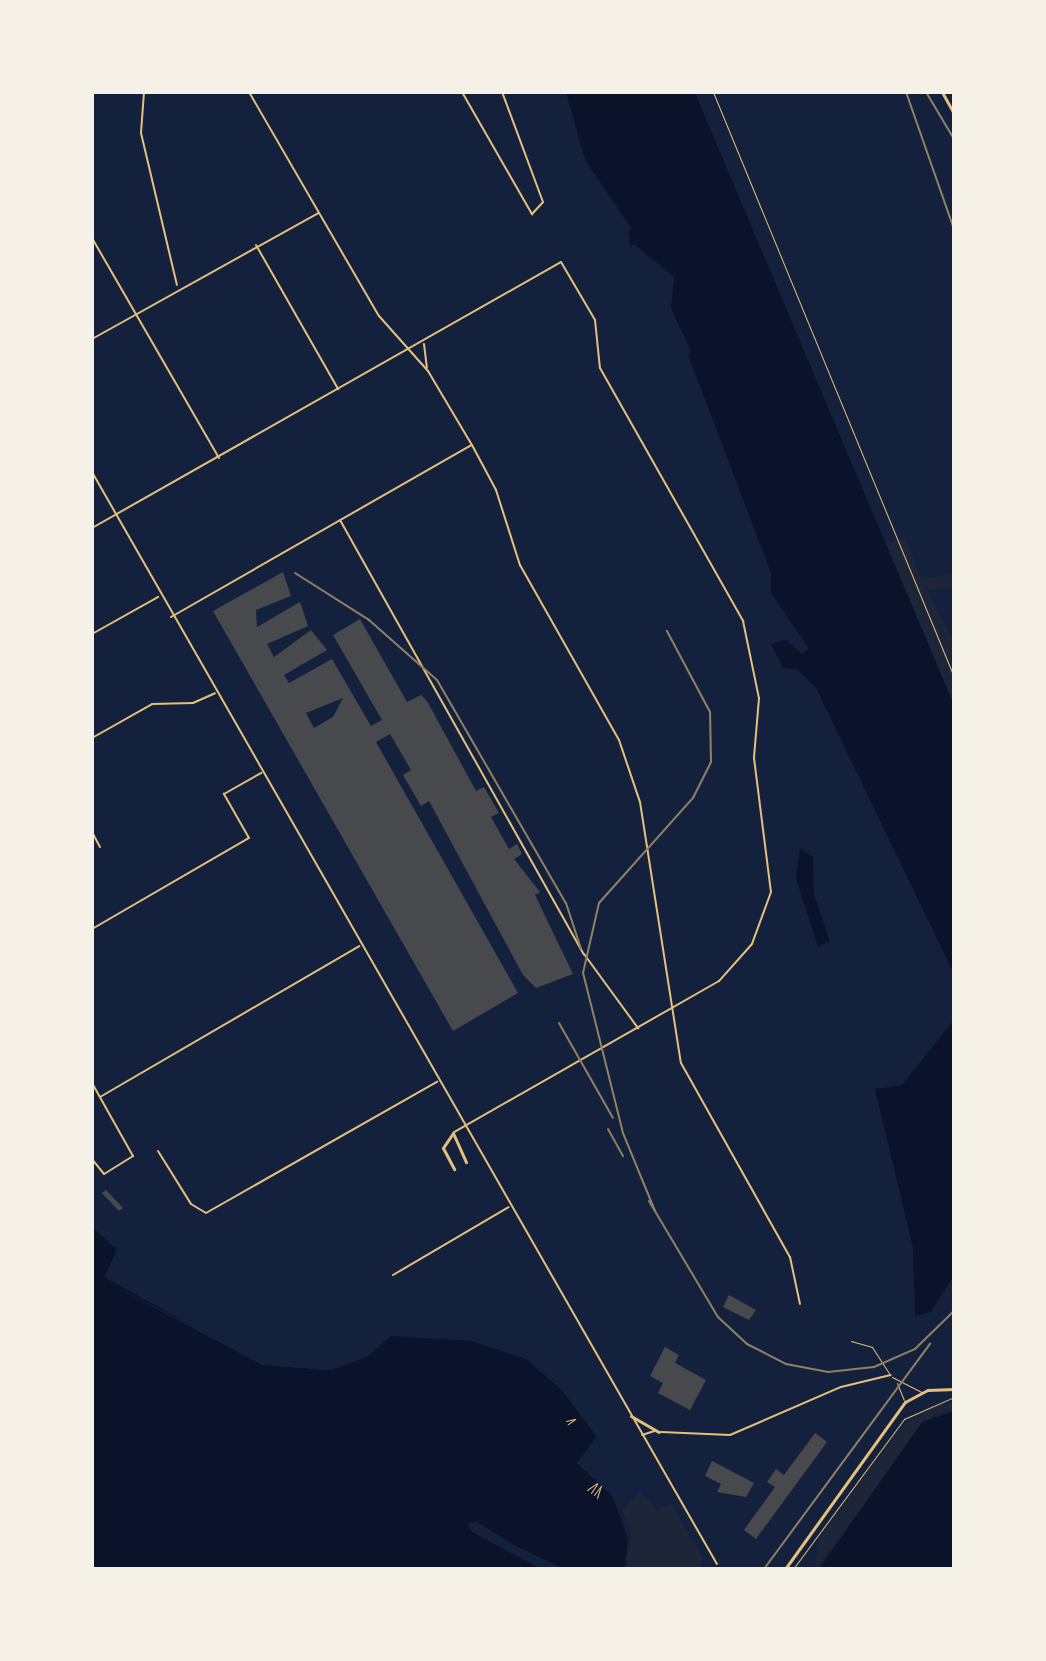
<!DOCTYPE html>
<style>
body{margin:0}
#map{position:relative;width:1046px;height:1661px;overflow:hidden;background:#14213d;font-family:Bitter,serif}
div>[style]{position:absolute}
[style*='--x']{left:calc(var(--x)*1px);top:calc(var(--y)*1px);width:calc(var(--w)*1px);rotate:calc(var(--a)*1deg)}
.green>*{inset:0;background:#1d2539}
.water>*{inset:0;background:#0b132b}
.pier>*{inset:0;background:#14213d}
.building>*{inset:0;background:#48494c}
.path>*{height:1px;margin:-0.5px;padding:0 0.5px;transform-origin:0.5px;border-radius:0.5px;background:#e5c07b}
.service>*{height:1px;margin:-0.5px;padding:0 0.5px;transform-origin:0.5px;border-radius:0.5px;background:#e5c07b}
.minor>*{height:2px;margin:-1px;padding:0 1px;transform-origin:1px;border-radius:1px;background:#e5c07b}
.tertiary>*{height:3px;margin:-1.5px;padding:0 1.5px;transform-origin:1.5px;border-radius:1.5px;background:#e5c07b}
.rail>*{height:2px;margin:-1px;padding:0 1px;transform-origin:1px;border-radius:1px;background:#918062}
span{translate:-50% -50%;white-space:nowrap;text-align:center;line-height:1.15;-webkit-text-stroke:6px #f6f1e7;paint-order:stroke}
.frame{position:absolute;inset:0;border:94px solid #f6f1e7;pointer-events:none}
</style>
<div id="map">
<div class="green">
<div style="clip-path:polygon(905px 537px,921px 578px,954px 574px,954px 586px,929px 590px,922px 581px,954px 641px,954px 705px,887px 544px)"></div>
<div style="clip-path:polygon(954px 1402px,954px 1411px,935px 1414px,815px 1569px,819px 1538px,900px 1428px,929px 1406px)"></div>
<div style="clip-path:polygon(641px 1491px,656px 1511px,671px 1503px,703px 1559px,698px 1569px,628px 1569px,620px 1513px)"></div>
</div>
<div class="water">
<div style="clip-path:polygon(563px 92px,695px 93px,954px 705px,954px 974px,816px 688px,798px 670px,783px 668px,771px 644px,786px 640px,802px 654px,809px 649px,771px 593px,771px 573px,668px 302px,670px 278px,630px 245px,628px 227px,585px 160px)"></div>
<div style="clip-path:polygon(800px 848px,813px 857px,814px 894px,830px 941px,818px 947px,796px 878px)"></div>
<div style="clip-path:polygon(954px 1020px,954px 1275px,931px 1312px,915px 1316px,913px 1248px,875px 1089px,902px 1085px)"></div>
<div style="clip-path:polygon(92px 1227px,117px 1250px,104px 1277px,262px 1364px,323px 1370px,367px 1355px,390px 1335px,472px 1341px,529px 1359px,555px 1381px,600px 1441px,580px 1460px,614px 1496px,629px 1539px,624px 1569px,92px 1569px)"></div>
<div style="clip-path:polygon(954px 1411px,954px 1569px,819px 1569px,922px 1422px)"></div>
</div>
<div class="pier">
<div style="clip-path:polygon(559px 92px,566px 92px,585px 160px,631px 228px,624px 238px,581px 162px)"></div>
<div style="clip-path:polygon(635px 245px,674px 277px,671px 308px,691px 352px,688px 355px,664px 303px,666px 279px,626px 246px)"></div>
<div style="clip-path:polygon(114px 1286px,267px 1363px,336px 1365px,388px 1333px,473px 1337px,534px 1360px,571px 1398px,526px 1359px,472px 1341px,391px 1336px,367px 1357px,331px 1370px,262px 1365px)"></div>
<div style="clip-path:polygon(597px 1436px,601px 1441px,582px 1462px,616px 1495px,632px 1535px,626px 1562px,628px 1539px,613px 1497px,577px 1463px)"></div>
<div style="clip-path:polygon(477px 1522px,514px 1545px,564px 1569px,541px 1569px,472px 1532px,467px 1523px)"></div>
</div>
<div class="building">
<div style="clip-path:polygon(evenodd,283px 572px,291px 596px,256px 610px,257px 627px,300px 602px,308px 626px,267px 644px,274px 657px,311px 630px,327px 650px,284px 675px,289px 683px,332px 659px,371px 726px,382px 720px,333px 635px,360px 619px,407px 702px,421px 695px,427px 701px,476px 791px,484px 787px,499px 813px,491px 817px,509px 849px,517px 844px,522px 854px,514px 859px,540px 892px,535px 895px,573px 974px,536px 988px,523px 975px,429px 801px,421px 806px,403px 775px,411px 770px,390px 734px,376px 742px,518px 993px,453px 1031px,213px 611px,283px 572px,343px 698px,333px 717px,314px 728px,306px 713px,343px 698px)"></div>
<div style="clip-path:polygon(106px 1190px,123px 1208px,119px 1211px,102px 1193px)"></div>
<div style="clip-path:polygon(729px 1295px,756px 1310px,749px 1320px,723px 1307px)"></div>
<div style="clip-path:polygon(665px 1347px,679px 1355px,675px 1363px,706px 1380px,690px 1410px,658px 1393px,663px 1383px,650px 1376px)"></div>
<div style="clip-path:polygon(815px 1433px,827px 1442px,756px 1539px,744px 1530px,775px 1487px,767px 1482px,776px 1469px,784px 1475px)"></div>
<div style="clip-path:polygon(712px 1461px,754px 1483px,746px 1497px,717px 1492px,721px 1484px,705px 1476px)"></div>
</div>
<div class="path">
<div style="--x:713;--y:92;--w:633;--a:67.61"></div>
<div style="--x:566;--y:1421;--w:9;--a:-13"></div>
<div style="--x:575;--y:1419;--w:9;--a:144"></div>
<div style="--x:587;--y:1490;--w:12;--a:-35"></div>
<div style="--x:591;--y:1493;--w:11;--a:-56"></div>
<div style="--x:594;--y:1495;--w:10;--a:-53"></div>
<div style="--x:597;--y:1498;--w:13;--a:-72"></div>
<div style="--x:793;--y:1569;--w:187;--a:-53.5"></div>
<div style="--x:904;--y:1419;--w:55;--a:-23.7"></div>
</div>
<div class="service">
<div style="--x:851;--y:1341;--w:22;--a:16"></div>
<div style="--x:872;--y:1347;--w:31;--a:57"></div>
<div style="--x:892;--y:1377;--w:33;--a:27"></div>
<div style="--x:897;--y:1383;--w:18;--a:68"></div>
</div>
<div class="minor">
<div style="--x:144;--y:92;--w:41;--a:94.2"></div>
<div style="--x:141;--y:133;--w:156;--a:76.7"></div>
<div style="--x:249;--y:92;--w:259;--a:59.9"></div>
<div style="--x:379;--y:316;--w:74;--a:48.3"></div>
<div style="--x:428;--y:371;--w:86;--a:59.3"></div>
<div style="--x:472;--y:445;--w:51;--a:61.9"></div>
<div style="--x:496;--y:490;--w:79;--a:72.3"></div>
<div style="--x:520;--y:565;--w:201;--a:60.5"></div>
<div style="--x:619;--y:740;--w:65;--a:71.3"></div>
<div style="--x:640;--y:802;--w:264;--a:81.1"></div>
<div style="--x:681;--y:1063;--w:223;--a:60.7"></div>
<div style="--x:790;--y:1257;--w:48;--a:78"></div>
<div style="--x:462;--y:92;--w:141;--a:60.2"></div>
<div style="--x:532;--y:214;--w:16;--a:-47"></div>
<div style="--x:543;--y:202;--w:117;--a:-110.4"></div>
<div style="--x:92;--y:238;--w:254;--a:60"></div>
<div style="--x:256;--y:245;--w:166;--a:60.3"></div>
<div style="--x:92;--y:339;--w:259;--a:-29.1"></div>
<div style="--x:424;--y:344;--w:24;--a:83"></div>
<div style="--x:92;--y:472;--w:1258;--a:60.22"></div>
<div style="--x:340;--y:520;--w:498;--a:60.7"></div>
<div style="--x:584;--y:954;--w:92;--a:53.9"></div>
<div style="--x:92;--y:528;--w:539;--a:-29.56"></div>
<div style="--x:561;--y:262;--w:67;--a:59.6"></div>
<div style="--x:595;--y:320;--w:48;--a:84.1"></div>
<div style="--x:600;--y:368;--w:291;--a:60.5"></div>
<div style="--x:743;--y:621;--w:79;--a:78.3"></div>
<div style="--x:759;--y:698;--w:60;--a:94.8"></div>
<div style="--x:754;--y:758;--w:135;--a:82.8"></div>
<div style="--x:771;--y:892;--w:55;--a:110.1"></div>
<div style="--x:752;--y:944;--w:50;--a:131.7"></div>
<div style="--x:719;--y:981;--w:305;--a:150.3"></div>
<div style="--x:171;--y:617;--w:346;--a:-29.8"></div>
<div style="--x:92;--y:634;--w:76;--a:-29.3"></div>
<div style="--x:92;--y:738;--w:69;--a:-29.5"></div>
<div style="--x:152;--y:704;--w:41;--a:-1.4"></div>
<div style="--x:193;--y:703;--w:24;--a:-24"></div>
<div style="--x:92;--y:832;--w:17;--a:62"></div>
<div style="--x:92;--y:929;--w:181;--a:-30.1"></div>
<div style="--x:249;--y:838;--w:51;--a:-119.6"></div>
<div style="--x:224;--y:794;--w:43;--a:-29.6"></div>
<div style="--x:92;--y:1083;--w:84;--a:60.7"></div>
<div style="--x:133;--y:1156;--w:34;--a:148"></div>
<div style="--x:104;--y:1174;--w:19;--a:-129"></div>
<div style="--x:100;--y:1097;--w:300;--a:-30.2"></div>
<div style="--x:158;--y:1151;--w:62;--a:58.1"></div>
<div style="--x:191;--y:1204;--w:17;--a:31"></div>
<div style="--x:206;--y:1213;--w:266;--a:-29.6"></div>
<div style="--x:393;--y:1275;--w:134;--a:-30.4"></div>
<div style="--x:661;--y:1432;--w:69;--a:2.5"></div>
<div style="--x:730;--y:1435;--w:121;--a:-23.4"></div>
<div style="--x:841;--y:1387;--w:51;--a:-13.5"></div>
<div style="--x:642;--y:1435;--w:13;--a:-18"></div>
</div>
<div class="tertiary">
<div style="--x:942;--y:92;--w:25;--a:61"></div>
<div style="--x:453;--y:1133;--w:18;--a:124"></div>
<div style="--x:443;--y:1148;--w:24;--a:62"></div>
<div style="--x:453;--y:1133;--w:32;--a:66"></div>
<div style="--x:631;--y:1416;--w:32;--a:30"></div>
<div style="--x:785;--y:1569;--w:206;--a:-54.3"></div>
<div style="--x:905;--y:1402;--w:26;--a:-28"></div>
<div style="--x:928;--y:1390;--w:26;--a:-2"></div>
</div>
<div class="rail">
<div style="--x:906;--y:92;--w:145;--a:70.7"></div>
<div style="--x:926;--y:92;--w:55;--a:59.2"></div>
<div style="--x:295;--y:573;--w:88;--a:32.4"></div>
<div style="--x:369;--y:620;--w:91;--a:41.4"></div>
<div style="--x:437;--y:680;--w:258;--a:60"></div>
<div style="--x:566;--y:903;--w:48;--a:71.9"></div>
<div style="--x:559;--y:1023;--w:109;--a:60.4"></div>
<div style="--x:608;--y:1129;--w:31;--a:61"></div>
<div style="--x:649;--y:1201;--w:135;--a:59.3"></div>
<div style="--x:718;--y:1317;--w:40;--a:43"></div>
<div style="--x:747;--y:1344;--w:44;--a:27.1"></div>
<div style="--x:786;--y:1364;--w:43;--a:10.8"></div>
<div style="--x:828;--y:1372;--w:46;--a:-6.2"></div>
<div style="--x:874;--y:1367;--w:45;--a:-23.7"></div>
<div style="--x:915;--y:1349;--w:54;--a:-44.3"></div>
<div style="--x:655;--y:1211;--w:84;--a:-112.3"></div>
<div style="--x:623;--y:1133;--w:165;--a:-104"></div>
<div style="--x:583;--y:973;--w:72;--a:-77.1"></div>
<div style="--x:599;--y:903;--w:141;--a:-48.2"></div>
<div style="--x:693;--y:798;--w:40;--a:-63.4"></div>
<div style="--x:711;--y:762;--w:50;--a:-91.1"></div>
<div style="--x:710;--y:712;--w:92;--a:-118"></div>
<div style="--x:764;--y:1569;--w:280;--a:-53.6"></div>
</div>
<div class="frame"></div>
</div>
